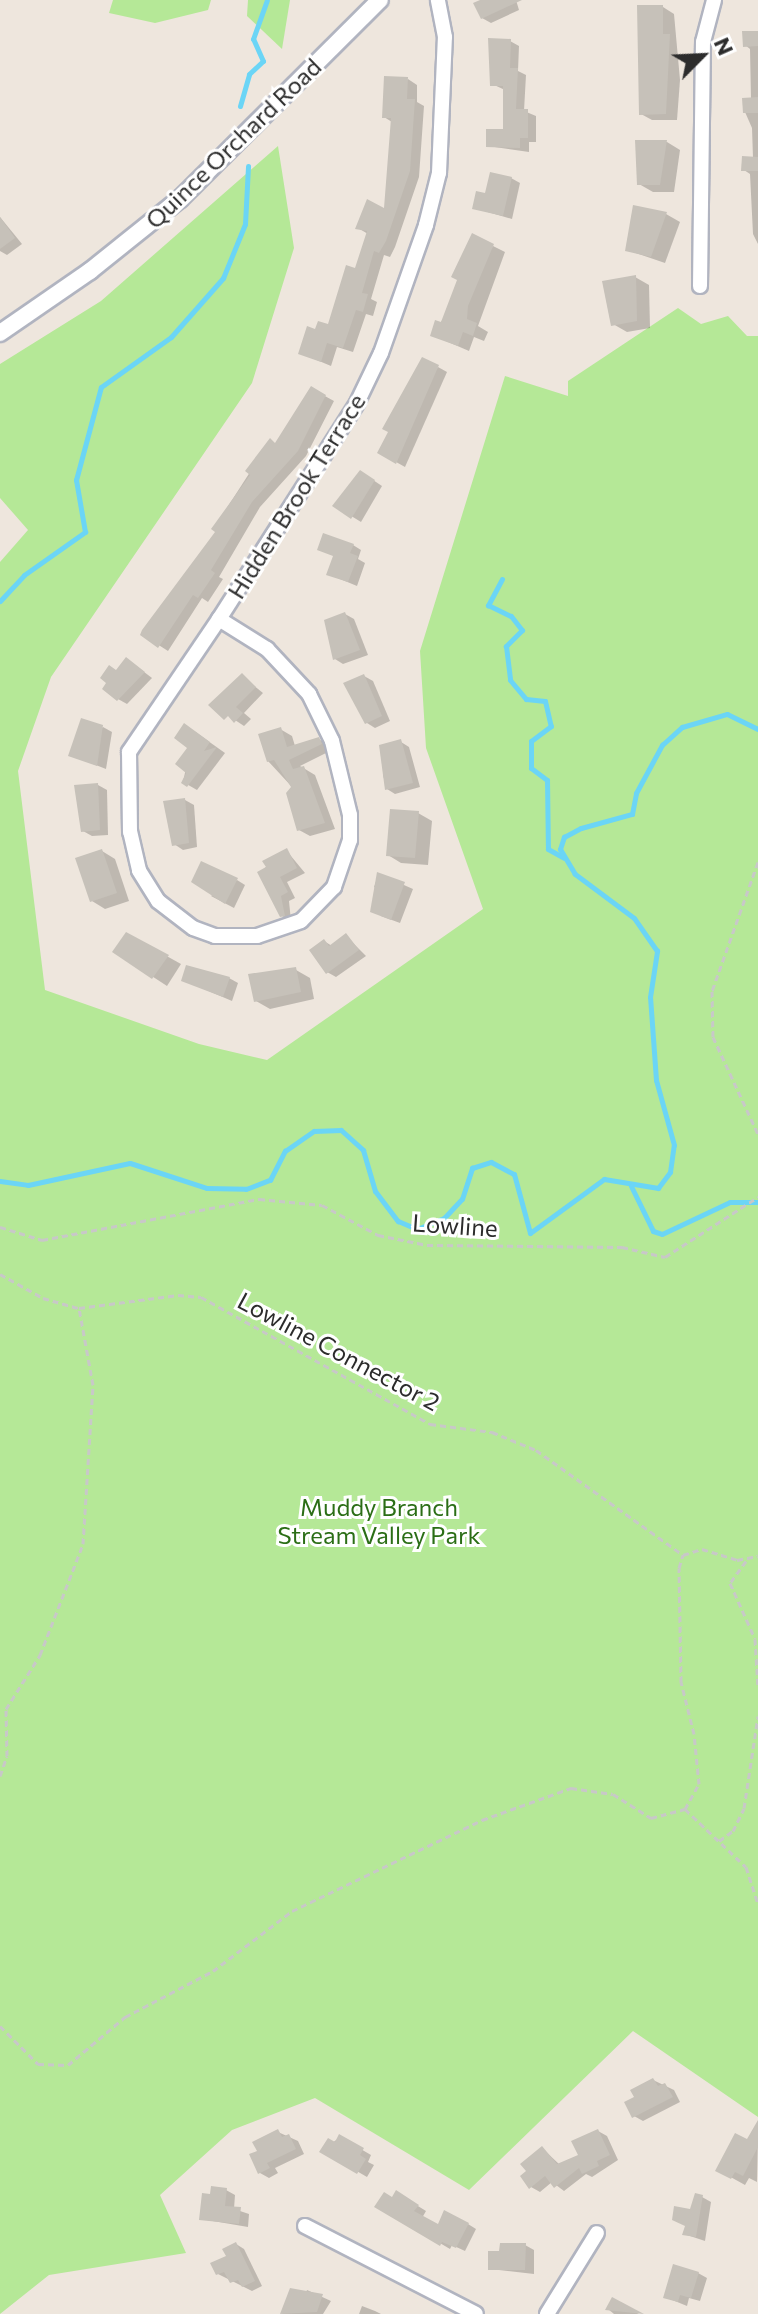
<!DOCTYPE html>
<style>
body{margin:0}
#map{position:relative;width:758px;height:2314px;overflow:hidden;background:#eee6dd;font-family:Commissioner,sans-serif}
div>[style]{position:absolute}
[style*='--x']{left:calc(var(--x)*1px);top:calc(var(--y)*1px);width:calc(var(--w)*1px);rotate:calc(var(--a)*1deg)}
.green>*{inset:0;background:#b5e897}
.shadow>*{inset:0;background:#0003}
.stream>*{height:5px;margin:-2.5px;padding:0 2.5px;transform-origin:2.5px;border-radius:2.5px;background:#6bd5f6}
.building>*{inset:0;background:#c6c1b9}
.path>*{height:3px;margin-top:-1.5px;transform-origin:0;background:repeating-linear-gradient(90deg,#c8c8c8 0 6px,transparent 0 10px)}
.roads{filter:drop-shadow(2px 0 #b1b4c0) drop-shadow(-2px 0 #b1b4c0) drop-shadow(0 2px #b1b4c0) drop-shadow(0 -2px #b1b4c0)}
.minor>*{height:14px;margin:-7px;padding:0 7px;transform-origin:7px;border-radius:7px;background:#fff}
.tertiary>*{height:16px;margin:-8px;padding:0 8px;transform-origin:8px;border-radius:8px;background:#fff}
span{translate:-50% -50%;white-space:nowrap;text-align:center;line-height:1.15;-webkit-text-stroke:6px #fff;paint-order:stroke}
.street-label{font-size:24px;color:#2c2c2c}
.park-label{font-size:24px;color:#2b6e16}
.north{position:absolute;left:662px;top:16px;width:80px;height:80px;-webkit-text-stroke:6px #fff;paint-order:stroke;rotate:66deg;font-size:22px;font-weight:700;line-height:32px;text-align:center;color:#2c2c2c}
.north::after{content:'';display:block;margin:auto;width:28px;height:36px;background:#2c2c2c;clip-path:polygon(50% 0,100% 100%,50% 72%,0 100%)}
</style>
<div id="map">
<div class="green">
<div style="clip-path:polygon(113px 0,211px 0,208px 10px,155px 23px,109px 13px)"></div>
<div style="clip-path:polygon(248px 0,290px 0,282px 49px,247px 16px)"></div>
<div style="clip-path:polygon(278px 146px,294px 248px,252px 383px,51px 677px,18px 771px,45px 990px,199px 1044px,267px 1060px,483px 909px,426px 748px,420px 651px,505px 376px,568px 396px,568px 381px,678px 308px,701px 324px,728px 316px,747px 336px,758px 336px,758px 2117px,633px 2031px,469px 2190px,315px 2098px,232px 2130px,160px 2195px,186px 2253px,49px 2275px,0 2314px,0 562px,28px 530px,0 498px,0 364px,101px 301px)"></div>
</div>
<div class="shadow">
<div style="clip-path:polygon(485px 0,516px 0,519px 10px,491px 23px,482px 18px)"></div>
<div style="clip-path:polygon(663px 7px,674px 14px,680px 80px,677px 120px,652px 120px,641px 114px)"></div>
<div style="clip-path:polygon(758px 33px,758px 244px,753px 234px,750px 174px,744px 170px,753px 158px,752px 128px,745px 112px,751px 99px,750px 49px,745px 45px)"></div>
<div style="clip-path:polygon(510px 41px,519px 46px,518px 71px,526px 75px,524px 111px,536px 116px,536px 142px,529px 142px,529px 152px,488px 146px,505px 131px,505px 90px,492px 84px)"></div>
<div style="clip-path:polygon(408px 79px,417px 85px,417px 102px,424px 106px,419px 177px,395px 247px,390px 257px,384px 255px,371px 299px,377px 302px,373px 316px,366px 314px,353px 352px,337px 347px,331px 366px,300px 353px,316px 332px,329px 327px,356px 270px,368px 234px,358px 228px,386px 212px,392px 122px,384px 117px)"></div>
<div style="clip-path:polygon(637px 142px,667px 142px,680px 150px,674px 192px,653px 192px,639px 184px)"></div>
<div style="clip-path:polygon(511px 178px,520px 183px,512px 219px,474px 208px)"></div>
<div style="clip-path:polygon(666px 214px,680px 222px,665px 263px,627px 250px)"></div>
<div style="clip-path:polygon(0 217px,22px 244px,7px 255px,0 251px)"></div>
<div style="clip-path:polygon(493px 246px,505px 252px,478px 326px,488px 332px,484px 341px,474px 337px,469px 351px,432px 335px)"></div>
<div style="clip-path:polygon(635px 277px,649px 285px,650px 328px,627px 332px,613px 324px)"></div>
<div style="clip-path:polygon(438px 367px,447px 372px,405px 467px,380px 453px)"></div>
<div style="clip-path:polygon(312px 389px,334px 401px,306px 456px,260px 507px,219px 577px,223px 579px,208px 602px,202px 598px,168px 651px,143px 635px,218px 531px,214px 528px,270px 441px,276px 445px)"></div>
<div style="clip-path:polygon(370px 478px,382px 486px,361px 522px,335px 506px)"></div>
<div style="clip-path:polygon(353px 545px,361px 550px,358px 559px,365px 563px,357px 586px,328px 574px)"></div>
<div style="clip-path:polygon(345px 614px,354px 619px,368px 655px,343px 664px,335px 659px)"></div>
<div style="clip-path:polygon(135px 665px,152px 678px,127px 704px,118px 699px,117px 672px)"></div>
<div style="clip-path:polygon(242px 676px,263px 693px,244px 713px,251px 719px,244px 726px,211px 704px)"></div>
<div style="clip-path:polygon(364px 676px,373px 681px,390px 721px,375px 728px,367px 723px)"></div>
<div style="clip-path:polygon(103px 727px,112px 732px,106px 769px,70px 755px)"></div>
<div style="clip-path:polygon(280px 729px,292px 736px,295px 746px,318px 739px,330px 745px,332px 750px,300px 766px,315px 775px,335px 829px,310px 836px,299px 830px,293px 788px,268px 761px)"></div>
<div style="clip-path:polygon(194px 731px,225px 753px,197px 790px,183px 782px)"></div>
<div style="clip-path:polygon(401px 742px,409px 747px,420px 787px,395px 794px,387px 789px,383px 775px,388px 773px)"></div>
<div style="clip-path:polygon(98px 785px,107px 790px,108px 835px,92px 836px,83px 831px)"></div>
<div style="clip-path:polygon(185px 800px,194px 805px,197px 847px,183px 850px,174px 844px)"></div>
<div style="clip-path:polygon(418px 813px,432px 821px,428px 865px,401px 863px,388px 855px)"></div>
<div style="clip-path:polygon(286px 850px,305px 873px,287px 882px,295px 898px,289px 901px,291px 921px,282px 916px,259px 873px)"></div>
<div style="clip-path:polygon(102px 851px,115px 859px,129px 901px,105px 909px,92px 901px)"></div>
<div style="clip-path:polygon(379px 874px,413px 889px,400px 923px,381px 916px,380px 891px,374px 887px)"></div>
<div style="clip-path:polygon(237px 880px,245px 885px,234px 908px,211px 896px)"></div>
<div style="clip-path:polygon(127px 934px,181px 964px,167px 986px,115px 952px)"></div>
<div style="clip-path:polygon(346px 936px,366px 956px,336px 977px,327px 972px,324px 941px,332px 946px)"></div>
<div style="clip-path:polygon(296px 970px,310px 978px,314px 999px,270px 1009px,256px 1001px)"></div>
<div style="clip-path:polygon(229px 978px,238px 983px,232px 1001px,183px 980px)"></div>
<div style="clip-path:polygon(653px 2080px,674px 2090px,680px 2102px,643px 2121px,634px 2116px,636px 2098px)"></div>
<div style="clip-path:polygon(598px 2131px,607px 2136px,618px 2160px,592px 2177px,586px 2174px,564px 2191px,552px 2182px,540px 2192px,531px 2187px,542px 2148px,560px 2165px,580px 2156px)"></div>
<div style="clip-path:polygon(278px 2132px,298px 2141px,304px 2154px,275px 2168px,278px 2173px,269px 2178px,260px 2173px,259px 2152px)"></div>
<div style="clip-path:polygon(340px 2137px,371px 2155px,368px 2162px,374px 2165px,367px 2177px,322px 2151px)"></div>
<div style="clip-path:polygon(758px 2137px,757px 2182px,749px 2178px,745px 2185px,718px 2170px)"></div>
<div style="clip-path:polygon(226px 2190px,235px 2195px,234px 2209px,249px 2214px,248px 2227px,201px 2219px,212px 2196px)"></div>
<div style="clip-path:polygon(702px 2197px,711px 2202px,705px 2241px,684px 2234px)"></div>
<div style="clip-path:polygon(405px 2198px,426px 2211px,422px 2218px,438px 2226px,468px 2224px,476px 2229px,465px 2251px,452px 2245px,450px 2249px,377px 2206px)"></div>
<div style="clip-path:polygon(236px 2244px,244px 2249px,262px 2286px,252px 2291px,218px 2274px)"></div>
<div style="clip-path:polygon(525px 2245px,534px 2250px,534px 2274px,490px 2269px)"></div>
<div style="clip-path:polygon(698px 2273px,707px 2278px,700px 2301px,689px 2298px,687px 2306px,665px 2297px)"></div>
<div style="clip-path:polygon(291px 2290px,305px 2295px,307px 2290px,331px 2301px,323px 2314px,282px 2314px)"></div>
<div style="clip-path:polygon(613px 2300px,639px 2314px,614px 2314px,608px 2309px)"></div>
<div style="clip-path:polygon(362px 2306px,375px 2311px,381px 2314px,359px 2314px)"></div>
</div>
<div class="stream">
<div style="--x:240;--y:106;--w:33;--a:-74"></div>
<div style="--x:249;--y:74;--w:19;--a:-43"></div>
<div style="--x:263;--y:61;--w:24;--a:-114"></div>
<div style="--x:253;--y:39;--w:41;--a:-70.3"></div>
<div style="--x:502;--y:579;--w:30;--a:118"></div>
<div style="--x:488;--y:605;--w:25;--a:26"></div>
<div style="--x:511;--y:616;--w:18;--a:52"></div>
<div style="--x:522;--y:630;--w:23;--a:135"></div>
<div style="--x:506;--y:646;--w:34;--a:83"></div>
<div style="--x:510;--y:680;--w:25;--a:50"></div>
<div style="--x:526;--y:699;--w:19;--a:6"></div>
<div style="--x:545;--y:701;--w:26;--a:77"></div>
<div style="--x:551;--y:726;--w:25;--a:143"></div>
<div style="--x:531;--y:741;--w:27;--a:90"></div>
<div style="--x:531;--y:768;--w:20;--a:37"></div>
<div style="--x:547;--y:780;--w:69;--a:89.2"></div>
<div style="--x:548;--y:849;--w:18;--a:29"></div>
<div style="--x:0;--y:601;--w:35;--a:-47"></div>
<div style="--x:24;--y:575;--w:75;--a:-35.2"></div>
<div style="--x:85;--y:532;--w:53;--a:-99.8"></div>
<div style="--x:76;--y:480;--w:96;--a:-75"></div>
<div style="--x:101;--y:387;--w:86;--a:-35.5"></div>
<div style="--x:171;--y:337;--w:79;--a:-48.6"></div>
<div style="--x:223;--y:278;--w:58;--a:-67.8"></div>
<div style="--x:245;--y:224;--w:58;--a:-87"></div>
<div style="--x:0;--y:1181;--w:28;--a:8"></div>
<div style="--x:28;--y:1185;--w:104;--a:-12.2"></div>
<div style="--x:130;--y:1163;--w:81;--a:18"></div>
<div style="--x:207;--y:1188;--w:39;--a:1"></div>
<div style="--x:246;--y:1189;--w:26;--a:-21"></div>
<div style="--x:270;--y:1180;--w:33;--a:-63"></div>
<div style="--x:285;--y:1151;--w:35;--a:-35"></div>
<div style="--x:314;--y:1131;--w:27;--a:-2"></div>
<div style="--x:341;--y:1130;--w:30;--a:42"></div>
<div style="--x:363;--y:1150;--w:43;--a:73.7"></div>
<div style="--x:375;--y:1191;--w:38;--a:53"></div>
<div style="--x:398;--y:1221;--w:21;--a:23"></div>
<div style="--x:417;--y:1229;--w:29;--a:-22"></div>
<div style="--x:444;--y:1218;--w:26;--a:-47"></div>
<div style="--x:462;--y:1199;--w:33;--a:-72"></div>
<div style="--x:472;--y:1168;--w:20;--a:-18"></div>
<div style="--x:491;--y:1162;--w:26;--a:28"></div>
<div style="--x:514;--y:1174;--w:61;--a:74.8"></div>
<div style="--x:530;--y:1233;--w:92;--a:-36.1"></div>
<div style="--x:604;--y:1179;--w:55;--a:9.5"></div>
<div style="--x:658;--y:1188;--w:20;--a:-53"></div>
<div style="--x:670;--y:1172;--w:27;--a:-82"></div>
<div style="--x:674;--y:1145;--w:67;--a:-105.5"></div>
<div style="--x:656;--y:1080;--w:83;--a:-94.1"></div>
<div style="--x:650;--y:997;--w:47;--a:-81.3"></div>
<div style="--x:657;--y:951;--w:40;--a:-124.9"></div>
<div style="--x:634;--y:918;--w:74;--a:-143.3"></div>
<div style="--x:575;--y:874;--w:29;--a:-121"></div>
<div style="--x:560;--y:849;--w:13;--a:-72"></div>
<div style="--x:564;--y:837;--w:19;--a:-28"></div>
<div style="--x:581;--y:828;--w:53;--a:-15.4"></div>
<div style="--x:632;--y:814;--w:21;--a:-79"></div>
<div style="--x:636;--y:793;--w:55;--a:-61.6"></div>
<div style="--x:662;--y:745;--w:27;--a:-42"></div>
<div style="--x:682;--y:727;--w:47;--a:-16.1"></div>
<div style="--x:727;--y:714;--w:34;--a:26"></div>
<div style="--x:631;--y:1186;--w:50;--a:63.9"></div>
<div style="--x:653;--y:1231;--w:9;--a:18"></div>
<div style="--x:662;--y:1234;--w:75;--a:-25.2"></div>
<div style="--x:730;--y:1202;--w:28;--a:0"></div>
</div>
<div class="building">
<div style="clip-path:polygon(480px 0,522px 0,481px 19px,473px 3px)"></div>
<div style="clip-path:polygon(637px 5px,663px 5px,663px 34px,670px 34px,666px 114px,639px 115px)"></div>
<div style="clip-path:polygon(742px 31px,758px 31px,758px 46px,743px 47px)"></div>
<div style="clip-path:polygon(488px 38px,511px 39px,510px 68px,518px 68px,516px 109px,528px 109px,528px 138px,520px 138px,520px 148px,486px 147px,486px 129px,503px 129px,503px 86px,490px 86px)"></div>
<div style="clip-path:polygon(384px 76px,408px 77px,407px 99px,415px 99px,410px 171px,386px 241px,379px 253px,374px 251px,362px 293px,368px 294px,363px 312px,356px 310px,343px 348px,327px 343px,321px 362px,298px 354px,307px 326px,315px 329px,318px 321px,328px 324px,346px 265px,355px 268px,367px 231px,355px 229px,367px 199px,384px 208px,391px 118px,382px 118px)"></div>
<div style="clip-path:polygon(758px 97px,758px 113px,743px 113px,742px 98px)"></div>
<div style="clip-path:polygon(635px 140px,667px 140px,660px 185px,637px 185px)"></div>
<div style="clip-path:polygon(742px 156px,758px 157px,758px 171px,741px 171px)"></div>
<div style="clip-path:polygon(490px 172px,512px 177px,503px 216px,472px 209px,476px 191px,485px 193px)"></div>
<div style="clip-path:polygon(633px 205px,667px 212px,651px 257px,625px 251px)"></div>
<div style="clip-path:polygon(0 217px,15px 238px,0 249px)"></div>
<div style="clip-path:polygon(472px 233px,494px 244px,468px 306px,467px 319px,477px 323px,473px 336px,463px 332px,458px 346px,430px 336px,435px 320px,441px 322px,457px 280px,451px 277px)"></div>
<div style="clip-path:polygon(636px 275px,637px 321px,611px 326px,602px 281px)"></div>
<div style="clip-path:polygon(422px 357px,439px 365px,396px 464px,377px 453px,388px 432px,382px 429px)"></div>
<div style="clip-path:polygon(311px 386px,326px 395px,298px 451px,252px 502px,211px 570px,215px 573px,198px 598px,193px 595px,158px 648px,140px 635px,142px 630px,215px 532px,211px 529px,250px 475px,245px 471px,270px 438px,275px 443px)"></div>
<div style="clip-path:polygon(360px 470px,375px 480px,351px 519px,332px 506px)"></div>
<div style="clip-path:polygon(323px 533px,354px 544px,350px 553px,358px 556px,348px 582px,326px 575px,333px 556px,317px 550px)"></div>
<div style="clip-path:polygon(345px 612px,360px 650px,333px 660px,324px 620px)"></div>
<div style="clip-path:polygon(126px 657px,145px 672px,117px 701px,102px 689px,106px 683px,100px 678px,109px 665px,116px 670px)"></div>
<div style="clip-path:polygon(242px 673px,256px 687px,236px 707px,243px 713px,234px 723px,228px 716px,224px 720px,208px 705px)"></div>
<div style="clip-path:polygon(364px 674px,382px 716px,365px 724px,343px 683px)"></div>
<div style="clip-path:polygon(81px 718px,103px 725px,97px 766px,68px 756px)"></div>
<div style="clip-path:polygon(184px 723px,210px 742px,204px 751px,217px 747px,187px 787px,181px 783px,186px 773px,175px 764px,187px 748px,174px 738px)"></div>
<div style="clip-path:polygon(281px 727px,287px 747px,319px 737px,322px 744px,289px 760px,293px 769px,304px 766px,325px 823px,297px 831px,286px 793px,291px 787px,274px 760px,267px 762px,258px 734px)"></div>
<div style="clip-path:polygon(401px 739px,413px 783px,385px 790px,379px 745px)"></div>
<div style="clip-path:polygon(98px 783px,100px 830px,81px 832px,74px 785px)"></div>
<div style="clip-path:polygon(185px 798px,189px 843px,172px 846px,163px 801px)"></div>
<div style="clip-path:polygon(390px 809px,419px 811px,415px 858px,386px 856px)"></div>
<div style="clip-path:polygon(287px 848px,297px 868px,280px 877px,288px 892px,281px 896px,285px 916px,280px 917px,257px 872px,266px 867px,262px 861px)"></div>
<div style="clip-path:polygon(102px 849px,117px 893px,90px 902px,75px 858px)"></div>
<div style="clip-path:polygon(201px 861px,238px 878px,225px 904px,191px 882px)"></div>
<div style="clip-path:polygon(377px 872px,405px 882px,391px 920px,370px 912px)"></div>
<div style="clip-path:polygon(126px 932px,169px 955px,152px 979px,112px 952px)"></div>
<div style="clip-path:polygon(346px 933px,359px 950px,326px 974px,309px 950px,324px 939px,329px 946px)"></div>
<div style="clip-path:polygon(186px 965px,230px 977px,223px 997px,181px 981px)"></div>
<div style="clip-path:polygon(296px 967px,301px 992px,254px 1002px,248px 974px)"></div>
<div style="clip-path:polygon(653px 2078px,658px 2086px,665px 2083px,673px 2097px,632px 2118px,624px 2102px,634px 2097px,630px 2090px)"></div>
<div style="clip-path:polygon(758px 2120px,758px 2147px,743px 2176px,735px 2172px,731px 2179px,715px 2171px,735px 2133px,747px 2139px)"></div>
<div style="clip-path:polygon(278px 2129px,282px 2137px,289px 2134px,296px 2149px,267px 2163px,270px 2168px,258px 2174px,249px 2154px,257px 2151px,252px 2142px)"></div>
<div style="clip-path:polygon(598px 2129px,610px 2155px,597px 2161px,599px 2166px,582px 2174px,579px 2168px,554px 2188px,545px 2176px,529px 2189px,520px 2176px,526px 2171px,520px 2164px,542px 2146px,557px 2164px,578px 2155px,571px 2141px)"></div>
<div style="clip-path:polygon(339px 2134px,364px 2148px,360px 2155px,366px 2159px,357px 2174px,319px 2152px,328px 2138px,335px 2142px)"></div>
<div style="clip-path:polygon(211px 2186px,227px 2188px,225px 2206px,241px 2207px,239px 2224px,199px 2220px,202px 2193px,210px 2194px)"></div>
<div style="clip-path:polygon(396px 2190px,419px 2205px,414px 2211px,438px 2224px,444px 2210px,469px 2223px,456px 2248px,442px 2242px,440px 2246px,374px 2207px,384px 2192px,392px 2197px)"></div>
<div style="clip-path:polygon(695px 2193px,703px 2195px,696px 2237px,682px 2235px,685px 2226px,672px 2220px,674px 2206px,690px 2209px)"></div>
<div style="clip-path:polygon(236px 2242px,255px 2281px,242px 2287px,238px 2280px,230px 2283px,224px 2272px,216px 2275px,210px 2263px,226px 2256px,222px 2249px)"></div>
<div style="clip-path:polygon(500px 2243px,526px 2243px,525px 2270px,488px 2270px,488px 2251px,499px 2251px)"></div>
<div style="clip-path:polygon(673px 2264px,699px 2272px,691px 2298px,680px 2295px,678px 2302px,663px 2298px)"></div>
<div style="clip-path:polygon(290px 2288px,323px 2294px,317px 2312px,280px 2314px)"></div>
<div style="clip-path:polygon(612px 2297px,644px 2314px,605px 2310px)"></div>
</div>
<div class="path">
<div style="--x:758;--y:862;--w:137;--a:109.6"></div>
<div style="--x:712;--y:991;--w:46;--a:88.8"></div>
<div style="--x:713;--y:1037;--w:107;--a:65.1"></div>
<div style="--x:0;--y:1227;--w:44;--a:17.2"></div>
<div style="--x:42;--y:1240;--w:221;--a:-10.7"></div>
<div style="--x:259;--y:1199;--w:63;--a:5.4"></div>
<div style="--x:322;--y:1205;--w:64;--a:28.2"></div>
<div style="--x:378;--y:1235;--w:50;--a:11.5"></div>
<div style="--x:427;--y:1245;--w:195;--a:0.6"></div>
<div style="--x:622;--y:1247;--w:44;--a:13.1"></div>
<div style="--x:665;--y:1257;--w:111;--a:-32.8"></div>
<div style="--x:0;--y:1274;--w:49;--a:29.2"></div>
<div style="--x:43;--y:1298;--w:37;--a:16"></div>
<div style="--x:79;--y:1308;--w:100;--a:-7.5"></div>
<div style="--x:178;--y:1295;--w:23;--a:5"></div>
<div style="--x:201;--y:1297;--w:262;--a:29"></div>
<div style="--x:430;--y:1424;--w:63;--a:7.4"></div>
<div style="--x:492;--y:1432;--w:48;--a:22.2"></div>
<div style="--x:536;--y:1450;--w:181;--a:35.5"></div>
<div style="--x:746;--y:1561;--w:27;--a:126"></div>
<div style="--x:730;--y:1583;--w:61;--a:65.9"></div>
<div style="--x:755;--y:1639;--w:49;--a:86.5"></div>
<div style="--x:0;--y:1776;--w:21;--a:-71"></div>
<div style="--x:7;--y:1756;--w:47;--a:-91.2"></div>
<div style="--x:6;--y:1709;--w:64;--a:-57.8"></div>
<div style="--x:40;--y:1655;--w:119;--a:-68.8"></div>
<div style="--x:83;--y:1544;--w:159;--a:-86.4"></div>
<div style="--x:93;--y:1385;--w:78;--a:-100.3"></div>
<div style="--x:685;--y:1809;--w:84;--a:43.6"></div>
<div style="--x:746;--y:1867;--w:40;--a:72"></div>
<div style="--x:719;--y:1841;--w:17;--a:-36"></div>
<div style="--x:733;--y:1831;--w:25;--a:-64"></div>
<div style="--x:744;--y:1808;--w:93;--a:-81.3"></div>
<div style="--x:0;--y:2026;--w:54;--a:45"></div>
<div style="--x:38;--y:2064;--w:30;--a:2"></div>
<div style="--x:68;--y:2065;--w:75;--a:-40.1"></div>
<div style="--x:125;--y:2017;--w:99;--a:-27.6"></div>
<div style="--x:213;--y:1971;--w:99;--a:-37.2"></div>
<div style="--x:292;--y:1911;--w:211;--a:-25.6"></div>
<div style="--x:482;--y:1820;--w:95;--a:-19.8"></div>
<div style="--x:571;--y:1788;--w:42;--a:8.1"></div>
<div style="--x:613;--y:1794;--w:45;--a:32.3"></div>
<div style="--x:651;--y:1818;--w:35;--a:-15"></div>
<div style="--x:685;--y:1809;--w:29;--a:-61"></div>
<div style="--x:699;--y:1784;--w:50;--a:-95.7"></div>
<div style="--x:694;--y:1734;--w:54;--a:-104"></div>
<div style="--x:681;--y:1682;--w:114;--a:-91"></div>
<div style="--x:679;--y:1568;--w:14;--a:-73"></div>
<div style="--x:683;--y:1555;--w:20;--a:-18"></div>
<div style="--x:702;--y:1549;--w:37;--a:17"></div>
<div style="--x:737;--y:1560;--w:21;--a:-11"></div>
</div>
<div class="roads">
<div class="minor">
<div style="--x:700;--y:286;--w:244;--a:-89.3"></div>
<div style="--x:703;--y:42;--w:43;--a:-75.3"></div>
<div style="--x:219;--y:619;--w:57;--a:32"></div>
<div style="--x:267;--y:649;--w:62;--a:47"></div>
<div style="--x:309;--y:694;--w:52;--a:63.9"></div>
<div style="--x:332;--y:741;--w:76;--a:76.3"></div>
<div style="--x:350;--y:815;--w:25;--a:90"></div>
<div style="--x:350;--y:840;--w:50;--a:108.8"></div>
<div style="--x:334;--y:887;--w:47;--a:134.1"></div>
<div style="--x:301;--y:921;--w:46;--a:161.2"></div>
<div style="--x:257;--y:936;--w:42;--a:180"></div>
<div style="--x:215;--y:936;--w:23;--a:-160"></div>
<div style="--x:193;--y:928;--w:44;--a:-142.4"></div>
<div style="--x:158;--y:901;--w:36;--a:-122"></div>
<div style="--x:139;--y:870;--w:39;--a:-103"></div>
<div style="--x:130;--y:832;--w:80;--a:-90.7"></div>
<div style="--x:129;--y:752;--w:161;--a:-55.9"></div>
<div style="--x:219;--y:619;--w:256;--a:-57.4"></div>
<div style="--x:357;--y:403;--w:55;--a:-64.4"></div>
<div style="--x:381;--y:353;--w:136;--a:-70.6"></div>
<div style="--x:426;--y:225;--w:54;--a:-76"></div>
<div style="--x:439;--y:173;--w:136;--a:-87.5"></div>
<div style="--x:445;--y:37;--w:38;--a:-101"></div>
<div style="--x:305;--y:2226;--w:192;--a:27.2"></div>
<div style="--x:547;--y:2314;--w:95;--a:-58.3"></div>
</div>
<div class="tertiary">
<div style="--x:0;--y:333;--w:109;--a:-34.6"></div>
<div style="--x:90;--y:271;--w:115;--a:-38.7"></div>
<div style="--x:180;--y:199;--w:282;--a:-44.9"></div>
</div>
</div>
<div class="street-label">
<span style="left:233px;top:143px;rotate:-44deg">Quince Orchard Road</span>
<span style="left:296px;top:496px;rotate:-58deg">Hidden Brook Terrace</span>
<span style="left:455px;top:1225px;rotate:4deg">Lowline</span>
<span style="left:339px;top:1351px;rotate:28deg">Lowline Connector 2</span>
</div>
<div class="park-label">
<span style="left:379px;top:1521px">Muddy Branch<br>Stream Valley Park</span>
</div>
<div class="north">N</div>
</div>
